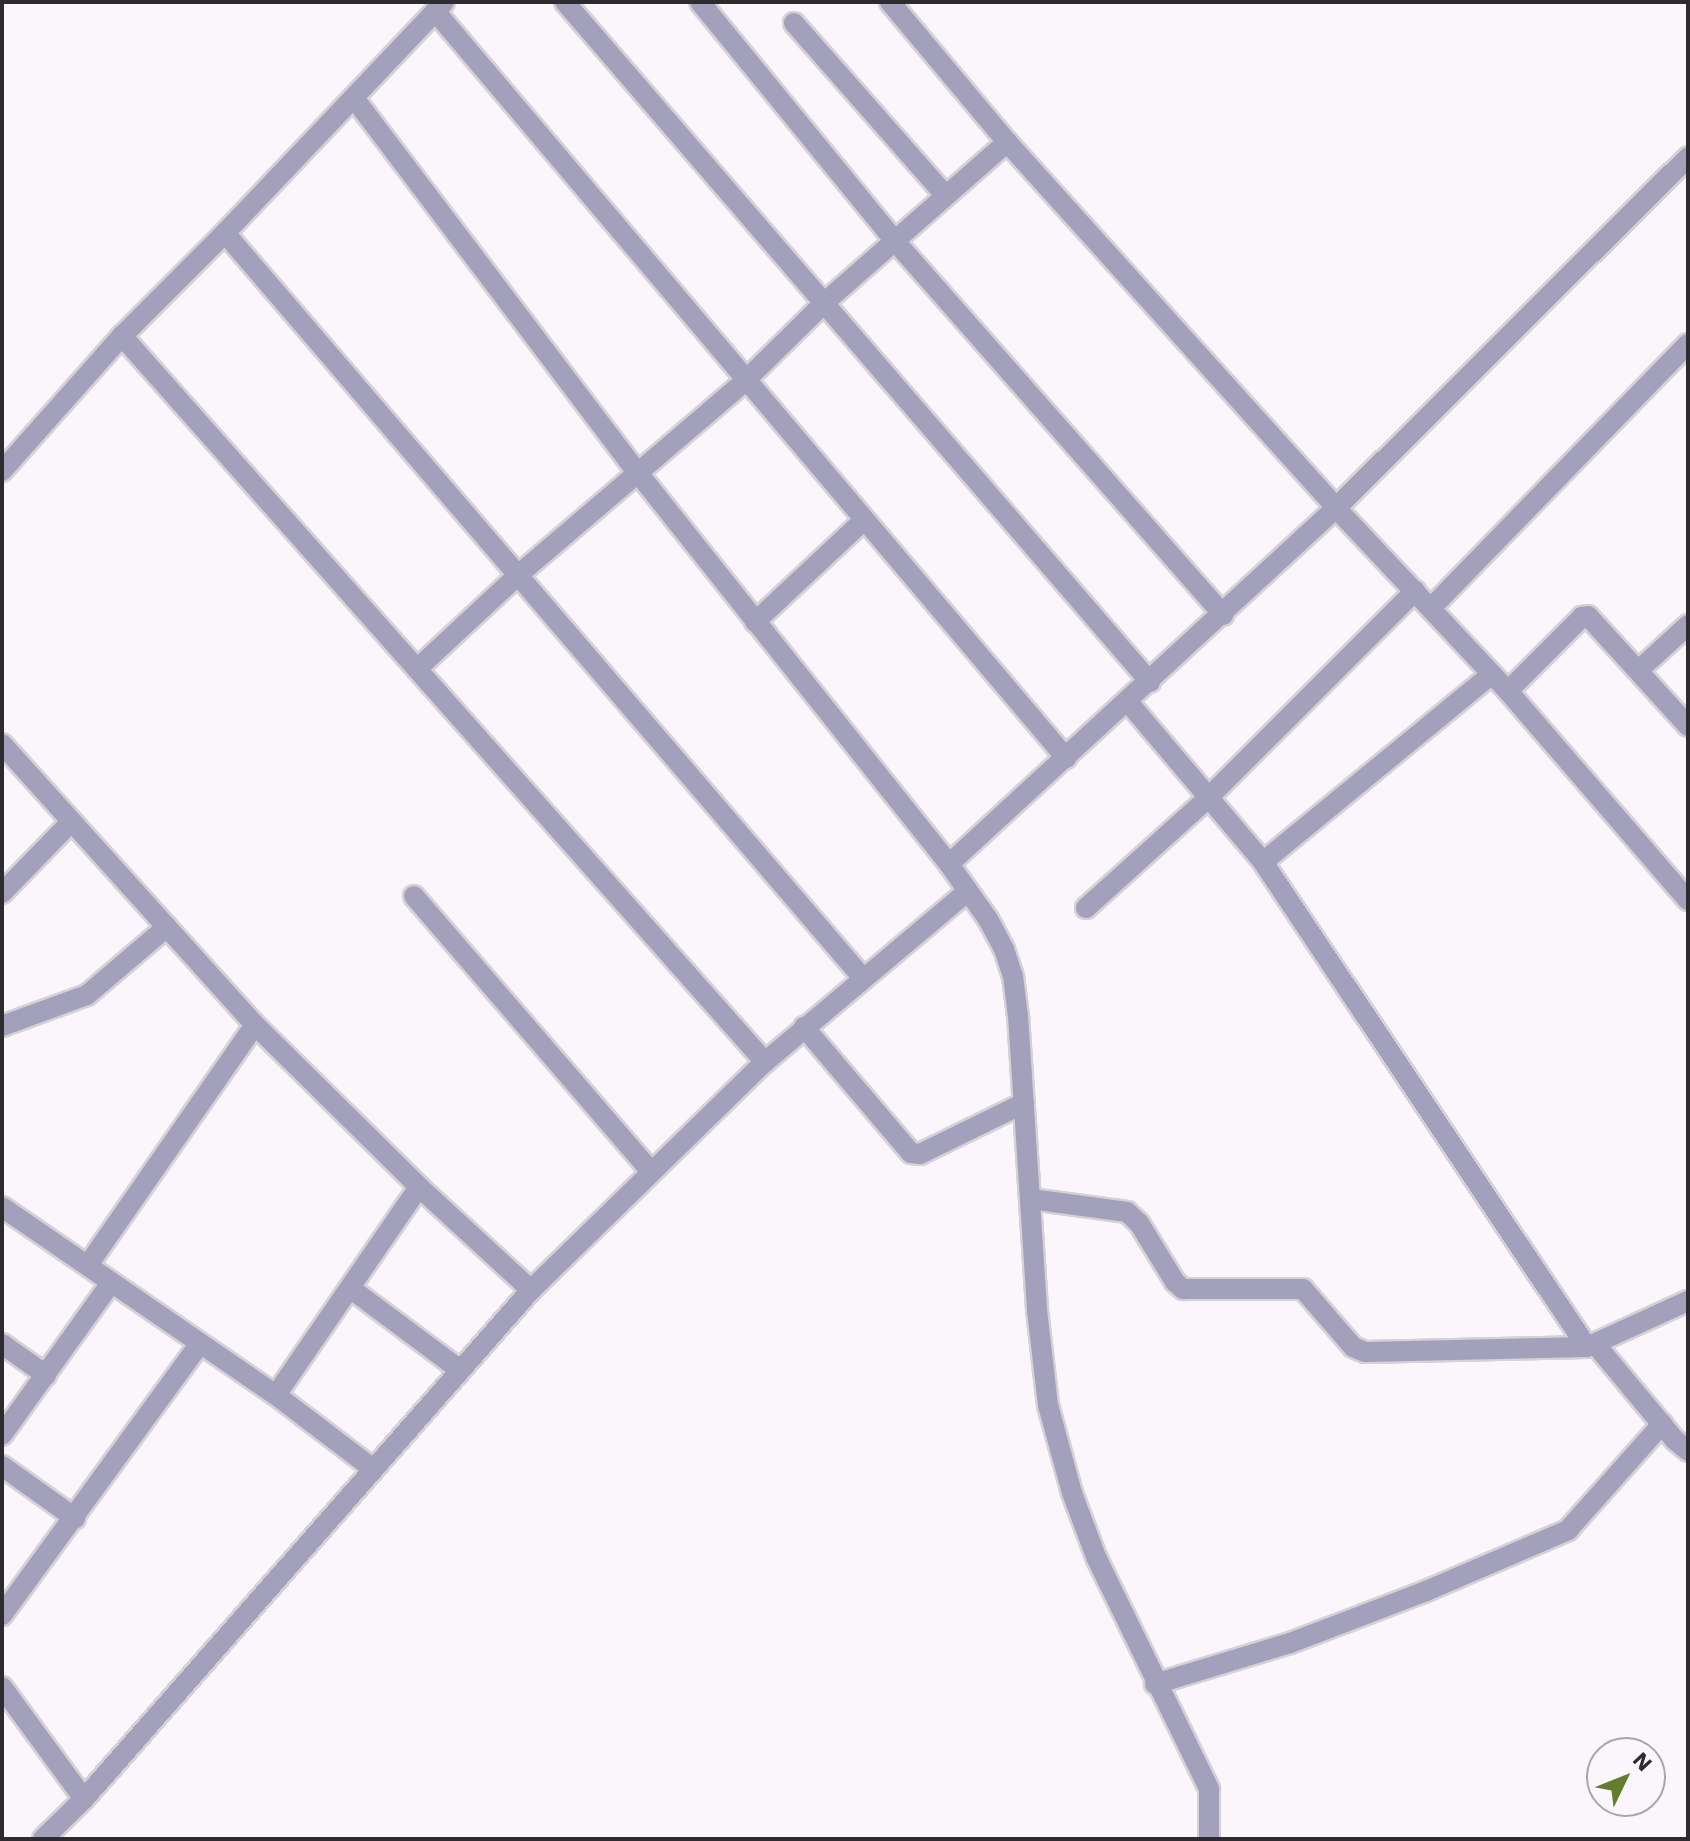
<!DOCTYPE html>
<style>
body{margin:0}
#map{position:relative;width:1690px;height:1841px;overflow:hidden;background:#fbf6fb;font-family:"Work Sans",sans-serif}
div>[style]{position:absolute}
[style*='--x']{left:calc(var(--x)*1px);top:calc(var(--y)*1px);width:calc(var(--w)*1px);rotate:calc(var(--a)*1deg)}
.roads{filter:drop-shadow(2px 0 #d6d1d6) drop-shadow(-2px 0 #d6d1d6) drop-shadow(0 2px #d6d1d6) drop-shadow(0 -2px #d6d1d6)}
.minor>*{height:20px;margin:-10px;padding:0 10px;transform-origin:10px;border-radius:10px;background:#a3a0bc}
.tertiary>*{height:20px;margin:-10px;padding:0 10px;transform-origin:10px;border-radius:10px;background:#a3a0bc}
span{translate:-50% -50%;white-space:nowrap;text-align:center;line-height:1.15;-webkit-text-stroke:6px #fbf6fb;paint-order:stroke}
.frame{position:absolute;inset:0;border:4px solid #2d2b2d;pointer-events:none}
.north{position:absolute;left:1586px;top:1737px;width:80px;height:80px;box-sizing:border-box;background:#fbf6fb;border:2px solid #a9a5a9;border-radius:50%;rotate:47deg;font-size:22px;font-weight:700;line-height:32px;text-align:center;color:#2d2b2d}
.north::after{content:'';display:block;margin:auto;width:28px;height:36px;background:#637c2f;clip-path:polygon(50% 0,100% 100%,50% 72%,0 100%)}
</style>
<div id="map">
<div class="roads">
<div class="minor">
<div style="--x:565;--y:2;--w:897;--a:49.29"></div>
<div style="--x:700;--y:2;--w:307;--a:50.8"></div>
<div style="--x:894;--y:240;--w:499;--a:48.7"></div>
<div style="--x:890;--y:2;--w:182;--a:50.1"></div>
<div style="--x:1007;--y:142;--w:492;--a:48"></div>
<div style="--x:1336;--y:508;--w:251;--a:46.8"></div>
<div style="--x:1508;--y:691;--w:276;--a:49.3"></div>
<div style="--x:435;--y:11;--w:978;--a:49.81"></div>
<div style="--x:794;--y:23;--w:230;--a:48.7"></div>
<div style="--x:354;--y:98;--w:470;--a:52.9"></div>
<div style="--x:638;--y:473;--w:500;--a:51.5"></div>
<div style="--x:949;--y:864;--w:67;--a:54.7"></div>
<div style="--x:988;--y:919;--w:34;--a:62"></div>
<div style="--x:1004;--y:949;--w:28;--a:72"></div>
<div style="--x:1013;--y:976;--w:39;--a:83"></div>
<div style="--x:1018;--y:1015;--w:296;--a:86.3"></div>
<div style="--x:1037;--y:1310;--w:96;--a:83.4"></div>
<div style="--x:1048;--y:1405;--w:91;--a:74.7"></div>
<div style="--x:1072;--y:1493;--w:71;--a:69.3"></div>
<div style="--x:1097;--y:1559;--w:256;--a:64"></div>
<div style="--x:1209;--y:1789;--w:50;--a:90"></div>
<div style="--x:225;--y:233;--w:979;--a:49.43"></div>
<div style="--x:122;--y:336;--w:970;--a:48.47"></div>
<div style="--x:1431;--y:608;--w:368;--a:-45.8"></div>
<div style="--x:755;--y:622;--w:149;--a:-43.1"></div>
<div style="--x:417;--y:669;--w:137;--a:-42.9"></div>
<div style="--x:517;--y:576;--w:300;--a:-40.5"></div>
<div style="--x:745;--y:381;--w:111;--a:-44.6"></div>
<div style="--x:824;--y:303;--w:244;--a:-41.3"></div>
<div style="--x:1640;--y:669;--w:65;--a:-42.5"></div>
<div style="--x:1508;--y:691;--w:105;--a:-45"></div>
<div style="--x:1582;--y:617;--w:6;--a:-9"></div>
<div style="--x:1588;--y:616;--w:149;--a:47.7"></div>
<div style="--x:1128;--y:702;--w:209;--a:49.8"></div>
<div style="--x:1263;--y:862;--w:583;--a:56.26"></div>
<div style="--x:2;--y:744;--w:378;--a:48"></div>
<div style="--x:255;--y:1025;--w:231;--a:44.6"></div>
<div style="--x:419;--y:1187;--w:152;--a:42.6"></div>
<div style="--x:1263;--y:862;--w:296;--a:-39.4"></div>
<div style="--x:949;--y:864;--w:526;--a:-42.61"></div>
<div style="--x:1336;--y:508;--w:497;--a:-44.9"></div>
<div style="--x:2;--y:893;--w:100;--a:-45.8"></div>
<div style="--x:414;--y:896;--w:364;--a:49.3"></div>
<div style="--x:1086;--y:908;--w:164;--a:-42"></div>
<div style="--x:1208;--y:798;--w:293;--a:-45"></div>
<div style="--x:2;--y:1026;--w:90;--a:-20"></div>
<div style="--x:87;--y:995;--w:105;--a:-40.4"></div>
<div style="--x:804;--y:1027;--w:165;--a:49.7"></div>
<div style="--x:911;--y:1153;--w:9;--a:6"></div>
<div style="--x:920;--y:1154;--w:116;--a:-26.1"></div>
<div style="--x:1031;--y:1199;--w:97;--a:7.7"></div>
<div style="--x:1127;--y:1212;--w:16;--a:43"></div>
<div style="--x:1139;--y:1223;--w:69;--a:58.6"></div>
<div style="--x:1175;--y:1282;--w:11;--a:41"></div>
<div style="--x:1183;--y:1289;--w:120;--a:0"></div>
<div style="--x:1303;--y:1289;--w:77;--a:49.2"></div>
<div style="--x:1353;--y:1347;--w:13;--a:23"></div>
<div style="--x:1365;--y:1352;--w:222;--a:-1.3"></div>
<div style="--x:1587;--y:1347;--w:111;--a:-24.5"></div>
<div style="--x:2;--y:1207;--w:332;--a:34.5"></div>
<div style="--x:276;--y:1395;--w:122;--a:37.3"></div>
<div style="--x:88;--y:1265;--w:292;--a:-55.2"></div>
<div style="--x:350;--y:1288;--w:137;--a:36.7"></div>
<div style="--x:2;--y:1344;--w:54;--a:35.2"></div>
<div style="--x:1596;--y:1345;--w:124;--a:50.3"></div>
<div style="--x:1675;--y:1440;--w:17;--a:40"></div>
<div style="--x:276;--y:1395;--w:252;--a:-55.5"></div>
<div style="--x:2;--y:1435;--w:187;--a:-54.4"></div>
<div style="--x:2;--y:1466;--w:90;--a:35.5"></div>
<div style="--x:2;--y:1615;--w:336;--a:-53.9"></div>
<div style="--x:1155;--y:1684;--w:141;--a:-16.9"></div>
<div style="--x:1290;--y:1643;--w:146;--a:-20.9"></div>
<div style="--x:1426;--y:1591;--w:155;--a:-23.2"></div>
<div style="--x:1568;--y:1530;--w:142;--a:-48.4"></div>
<div style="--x:2;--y:1687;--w:139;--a:53.8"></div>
<div style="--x:43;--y:1839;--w:57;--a:-44.3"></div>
<div style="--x:84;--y:1799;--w:677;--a:-48.71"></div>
<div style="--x:531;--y:1290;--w:327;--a:-44.3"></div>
<div style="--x:765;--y:1062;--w:265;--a:-40.1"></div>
</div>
<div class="tertiary">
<div style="--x:2;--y:471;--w:181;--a:-48.4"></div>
<div style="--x:122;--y:336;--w:146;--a:-45"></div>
<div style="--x:225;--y:233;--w:318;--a:-46.5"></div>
</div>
</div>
<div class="frame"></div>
<div class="north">N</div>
</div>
